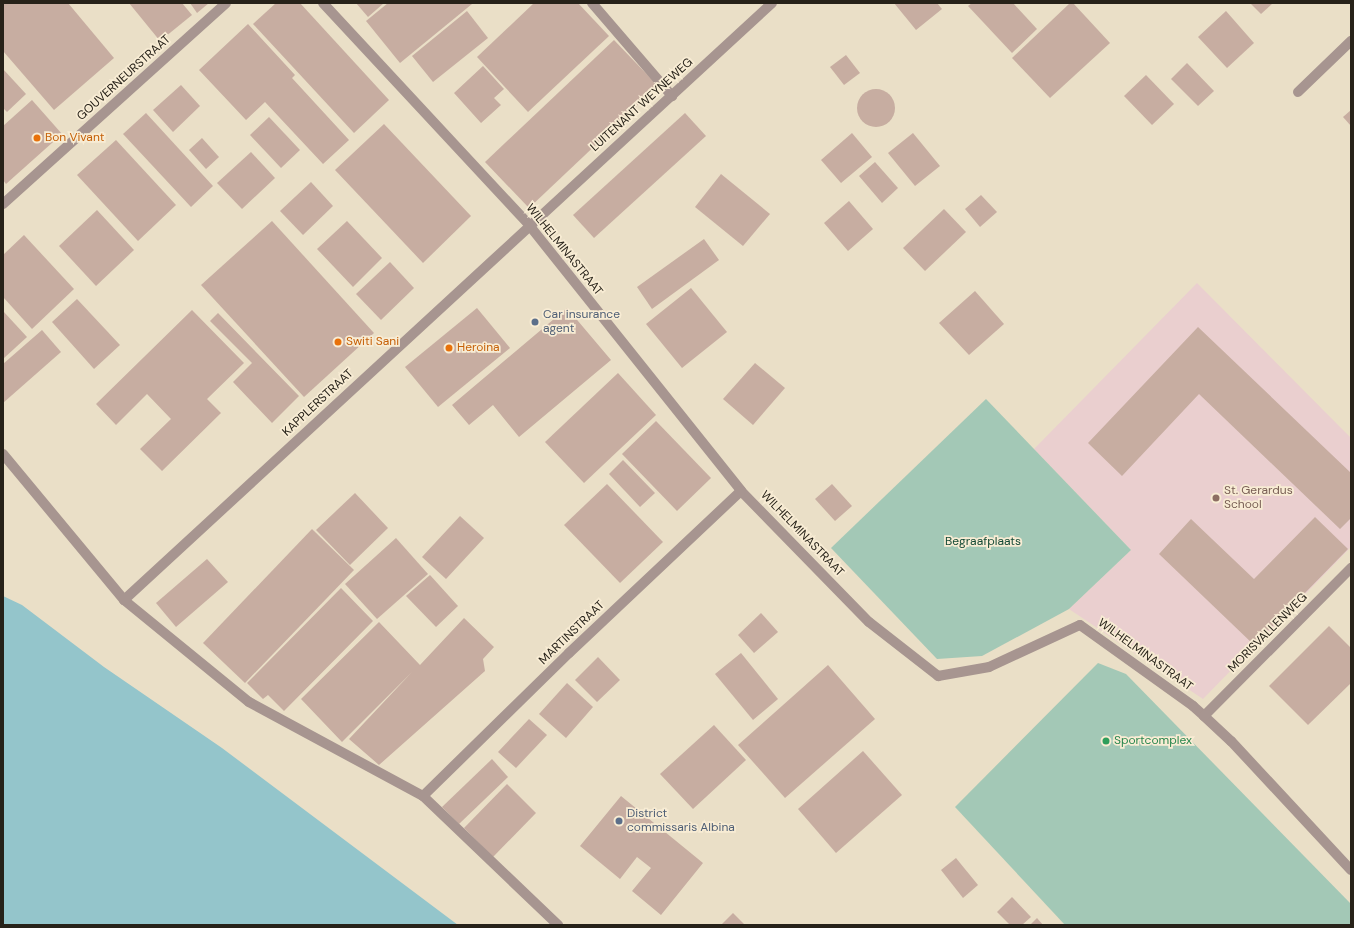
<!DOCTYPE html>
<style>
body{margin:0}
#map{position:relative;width:1354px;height:928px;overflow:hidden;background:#eadfc7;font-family:"DM Sans",sans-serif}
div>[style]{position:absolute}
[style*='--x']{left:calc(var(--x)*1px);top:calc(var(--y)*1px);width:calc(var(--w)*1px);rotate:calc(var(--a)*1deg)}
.education>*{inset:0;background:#eacfcf}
.green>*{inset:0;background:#a3c8b6}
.water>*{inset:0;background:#94c5cb}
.building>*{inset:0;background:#c7ada1}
.round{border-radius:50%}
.street>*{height:10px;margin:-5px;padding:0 5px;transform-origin:5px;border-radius:5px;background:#a79590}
.dots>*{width:11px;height:11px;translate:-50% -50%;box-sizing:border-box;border:2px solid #f8ecd4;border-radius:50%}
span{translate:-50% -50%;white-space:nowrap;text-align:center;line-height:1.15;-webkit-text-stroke:3.5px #f8ecd4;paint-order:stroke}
.street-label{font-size:12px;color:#272219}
.food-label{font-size:12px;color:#c56008}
.left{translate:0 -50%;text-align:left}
.service-label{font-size:12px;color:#4e5e75}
.education-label{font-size:12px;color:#785e54}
.park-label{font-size:12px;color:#134935}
.leisure-label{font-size:12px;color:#27864d}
.frame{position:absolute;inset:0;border:4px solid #272219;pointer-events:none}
</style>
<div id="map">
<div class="education">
<div style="clip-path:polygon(1197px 283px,1351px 438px,1351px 547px,1203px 699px,1069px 609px,1131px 550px,1034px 449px)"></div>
</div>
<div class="green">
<div style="clip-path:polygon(986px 399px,1131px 550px,1069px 609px,982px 656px,937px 659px,831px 548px)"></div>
<div style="clip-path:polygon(1098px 663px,1126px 674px,1351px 904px,1351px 925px,1065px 925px,955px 807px)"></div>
</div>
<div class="water">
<div style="clip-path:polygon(3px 596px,22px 605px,104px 667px,222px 748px,458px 925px,3px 925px)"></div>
</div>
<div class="building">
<div style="clip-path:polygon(3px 3px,68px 3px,114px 58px,54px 110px,3px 51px)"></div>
<div style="clip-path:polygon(129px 3px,182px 3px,192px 15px,160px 41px)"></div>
<div style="clip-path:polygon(190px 3px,209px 3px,197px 13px)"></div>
<div style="clip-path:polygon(276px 3px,300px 3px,389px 100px,354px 133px,253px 24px)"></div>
<div style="clip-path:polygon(356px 3px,384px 3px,368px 17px)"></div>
<div style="clip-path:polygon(388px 3px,471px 3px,472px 4px,400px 63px,366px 21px)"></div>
<div style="clip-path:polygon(534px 3px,578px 3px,609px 36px,528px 112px,477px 57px)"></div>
<div style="clip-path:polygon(894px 3px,937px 3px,942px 9px,916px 30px)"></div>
<div style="clip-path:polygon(972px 3px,1013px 3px,1037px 29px,1012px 53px,968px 6px)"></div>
<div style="clip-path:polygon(1070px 3px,1073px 3px,1110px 43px,1050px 98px,1012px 58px)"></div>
<div style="clip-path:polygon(1250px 3px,1273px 3px,1261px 14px)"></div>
<div style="clip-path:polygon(467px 11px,488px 38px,433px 82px,412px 56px)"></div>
<div style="clip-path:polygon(1226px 11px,1254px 43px,1227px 68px,1198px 37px)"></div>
<div style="clip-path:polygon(248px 24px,295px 75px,292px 78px,349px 140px,323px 164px,265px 102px,246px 120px,199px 70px)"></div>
<div style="clip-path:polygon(614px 40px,658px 86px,529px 208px,485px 162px)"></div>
<div style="clip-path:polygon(846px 55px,860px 73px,844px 85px,830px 67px)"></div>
<div style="clip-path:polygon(1187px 63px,1214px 91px,1198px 106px,1171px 79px)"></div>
<div style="clip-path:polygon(483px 66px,504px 89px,494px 98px,501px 105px,481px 123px,454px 93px)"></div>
<div style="clip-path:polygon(3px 69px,26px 94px,7px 112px,3px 108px)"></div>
<div style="clip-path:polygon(1146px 75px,1174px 104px,1152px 125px,1124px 96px)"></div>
<div style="clip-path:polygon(181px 85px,200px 106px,173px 132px,153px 110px)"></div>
<div class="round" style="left:857px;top:89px;width:38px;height:38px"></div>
<div style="clip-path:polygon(32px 100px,62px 134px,6px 184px,3px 180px,3px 126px)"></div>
<div style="clip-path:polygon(1351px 110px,1351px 126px,1343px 117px)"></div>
<div style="clip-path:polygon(146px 113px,213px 186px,191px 207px,123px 134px)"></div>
<div style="clip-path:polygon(685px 113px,706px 136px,594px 238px,573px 215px)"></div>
<div style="clip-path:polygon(269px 117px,300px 150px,281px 168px,250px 135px)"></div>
<div style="clip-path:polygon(384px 124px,471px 216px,423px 263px,335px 170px)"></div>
<div style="clip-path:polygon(852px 133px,872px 157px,841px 183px,821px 160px)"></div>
<div style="clip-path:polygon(913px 133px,940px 166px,915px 186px,888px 153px)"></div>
<div style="clip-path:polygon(202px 138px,219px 157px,206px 169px,189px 150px)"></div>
<div style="clip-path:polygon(116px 140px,176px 205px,138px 241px,77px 175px)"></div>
<div style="clip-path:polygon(251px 152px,275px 178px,242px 209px,217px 183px)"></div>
<div style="clip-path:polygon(875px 162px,898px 188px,882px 203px,859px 176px)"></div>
<div style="clip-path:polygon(721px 174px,770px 214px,743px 246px,695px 207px)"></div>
<div style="clip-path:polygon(311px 182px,333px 206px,303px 235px,280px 211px)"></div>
<div style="clip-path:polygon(981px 195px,997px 212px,980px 227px,965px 209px)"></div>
<div style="clip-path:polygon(849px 201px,873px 229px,848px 251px,824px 223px)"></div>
<div style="clip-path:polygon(944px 209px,966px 232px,925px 271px,903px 248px)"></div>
<div style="clip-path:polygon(97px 210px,134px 250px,96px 286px,59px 246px)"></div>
<div style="clip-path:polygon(272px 221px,374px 333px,304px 397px,201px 285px)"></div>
<div style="clip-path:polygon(347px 221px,382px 258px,353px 287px,317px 249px)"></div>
<div style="clip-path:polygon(24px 235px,74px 289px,32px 329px,3px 297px,3px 255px)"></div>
<div style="clip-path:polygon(704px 239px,719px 260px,652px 309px,637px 287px)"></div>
<div style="clip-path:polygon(390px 262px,414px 288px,381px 320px,356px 294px)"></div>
<div style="clip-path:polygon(691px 288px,727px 332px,682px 368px,646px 324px)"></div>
<div style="clip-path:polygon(975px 291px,1004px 324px,969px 355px,939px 323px)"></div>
<div style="clip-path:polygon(77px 299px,120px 345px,94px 369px,52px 322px)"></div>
<div style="clip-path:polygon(477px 308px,510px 348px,438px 407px,405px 367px)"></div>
<div style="clip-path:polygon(567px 308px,611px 360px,519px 437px,493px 405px,469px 425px,452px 405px)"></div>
<div style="clip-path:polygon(192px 310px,244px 363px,207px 399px,221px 413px,162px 471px,140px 449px,171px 419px,147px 394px,116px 425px,96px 404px)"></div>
<div style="clip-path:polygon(3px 311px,27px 337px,3px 359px)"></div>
<div style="clip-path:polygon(218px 313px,299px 396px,272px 423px,233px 382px,252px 363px,210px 321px)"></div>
<div style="clip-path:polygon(1198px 327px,1351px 473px,1351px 518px,1340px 529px,1199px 394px,1122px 476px,1088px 443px)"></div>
<div style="clip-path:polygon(42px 330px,61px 352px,3px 403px,3px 364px)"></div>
<div style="clip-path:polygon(755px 363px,785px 388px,753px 425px,723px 399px)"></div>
<div style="clip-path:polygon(618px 373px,656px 415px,584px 483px,545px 442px)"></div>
<div style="clip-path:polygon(656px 421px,711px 478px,677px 511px,622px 454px)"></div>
<div style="clip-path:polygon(623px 460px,655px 493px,640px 507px,609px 474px)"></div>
<div style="clip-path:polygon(607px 484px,663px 542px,620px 583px,564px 525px)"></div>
<div style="clip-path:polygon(832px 484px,852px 506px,835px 521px,815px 499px)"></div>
<div style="clip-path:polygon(355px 493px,388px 528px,350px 565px,316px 530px)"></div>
<div style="clip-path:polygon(460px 516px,484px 538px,446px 579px,422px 557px)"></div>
<div style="clip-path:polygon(1315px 517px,1348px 549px,1254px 645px,1159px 554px,1191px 519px,1254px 579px)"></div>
<div style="clip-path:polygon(312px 529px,354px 570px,245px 683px,203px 643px)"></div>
<div style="clip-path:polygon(396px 538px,428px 574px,377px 619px,345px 584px)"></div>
<div style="clip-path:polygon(207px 559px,228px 582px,176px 627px,156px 603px)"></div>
<div style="clip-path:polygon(430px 575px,458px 606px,436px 627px,406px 596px)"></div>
<div style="clip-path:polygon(341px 588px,373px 621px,284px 711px,268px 695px,263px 699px,247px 683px)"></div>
<div style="clip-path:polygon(761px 613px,778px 632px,754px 653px,738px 635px)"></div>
<div style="clip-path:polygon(464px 618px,494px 647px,483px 659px,485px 671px,379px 765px,349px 739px,412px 672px,342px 742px,301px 699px,379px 622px,420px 665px)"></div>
<div style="clip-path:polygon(1329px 626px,1351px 648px,1351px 683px,1308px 725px,1269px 686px)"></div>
<div style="clip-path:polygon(741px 653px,778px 699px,753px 720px,715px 674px)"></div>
<div style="clip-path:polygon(598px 657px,620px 680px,597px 702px,575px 680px)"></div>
<div style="clip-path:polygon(828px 665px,875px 719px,785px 798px,738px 745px)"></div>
<div style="clip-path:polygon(567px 683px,593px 707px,566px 738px,539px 714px)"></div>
<div style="clip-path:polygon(529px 719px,547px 735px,516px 768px,498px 752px)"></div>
<div style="clip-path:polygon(714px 725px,746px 760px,693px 809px,660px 774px)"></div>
<div style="clip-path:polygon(863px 751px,902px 795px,836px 853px,798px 809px)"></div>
<div style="clip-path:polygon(492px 759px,508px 777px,459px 824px,442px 807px)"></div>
<div style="clip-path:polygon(507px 784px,536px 813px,493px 857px,464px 828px)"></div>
<div style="clip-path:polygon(621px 796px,703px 863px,661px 915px,632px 891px,651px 868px,637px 857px,620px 879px,580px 846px)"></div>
<div style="clip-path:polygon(956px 858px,978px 885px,963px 898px,941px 870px)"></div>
<div style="clip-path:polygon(1012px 897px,1031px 917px,1022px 925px,1010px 925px,997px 912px)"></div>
<div style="clip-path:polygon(733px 913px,745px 925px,721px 925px)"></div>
<div style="clip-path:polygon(1037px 918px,1043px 925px,1030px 925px)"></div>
</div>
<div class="street">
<div style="--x:323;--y:3;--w:303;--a:47.1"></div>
<div style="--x:529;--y:225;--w:340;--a:51.4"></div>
<div style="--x:741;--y:491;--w:183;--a:45.7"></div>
<div style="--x:869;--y:622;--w:88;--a:38"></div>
<div style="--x:938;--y:676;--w:52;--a:-10"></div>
<div style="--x:989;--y:667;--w:100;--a:-24.8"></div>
<div style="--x:1080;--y:625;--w:139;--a:35.6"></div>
<div style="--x:1193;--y:706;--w:15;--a:42"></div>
<div style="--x:1204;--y:716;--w:37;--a:43"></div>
<div style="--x:1231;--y:741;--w:176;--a:47.1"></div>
<div style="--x:592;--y:3;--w:123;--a:49.3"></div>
<div style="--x:1298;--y:92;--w:74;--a:-43.9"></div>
<div style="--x:3;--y:204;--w:300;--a:-42"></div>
<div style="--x:3;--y:454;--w:190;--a:50.3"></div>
<div style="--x:124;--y:600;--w:161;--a:39.2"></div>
<div style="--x:249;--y:702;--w:198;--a:28.4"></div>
<div style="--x:423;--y:796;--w:187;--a:43.7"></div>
<div style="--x:124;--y:600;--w:881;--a:-42.65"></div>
<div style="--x:1204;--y:716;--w:209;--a:-45.2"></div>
<div style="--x:423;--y:796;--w:204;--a:-44.4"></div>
<div style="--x:569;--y:653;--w:236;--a:-43.3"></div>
</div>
<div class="dots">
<div style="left:37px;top:138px;background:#e8710a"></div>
<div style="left:535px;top:322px;background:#5c6f8a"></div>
<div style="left:338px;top:342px;background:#e8710a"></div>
<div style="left:449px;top:348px;background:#e8710a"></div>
<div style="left:1216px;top:498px;background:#8d6e63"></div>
<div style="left:1106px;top:741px;background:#2e9e5b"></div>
<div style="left:619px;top:821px;background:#5c6f8a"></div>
</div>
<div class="street-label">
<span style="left:124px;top:78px;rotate:-42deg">GOUVERNEURSTRAAT</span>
<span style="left:642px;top:105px;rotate:-42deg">LUITENANT WEYNEWEG</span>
<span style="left:564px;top:250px;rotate:51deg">WILHELMINASTRAAT</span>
<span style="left:318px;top:403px;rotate:-43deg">KAPPLERSTRAAT</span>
<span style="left:802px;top:534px;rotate:46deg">WILHELMINASTRAAT</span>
<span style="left:572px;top:633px;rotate:-44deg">MARTINSTRAAT</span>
<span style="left:1268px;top:633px;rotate:-45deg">MORISVALLENWEG</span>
<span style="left:1145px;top:655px;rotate:36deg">WILHELMINASTRAAT</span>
</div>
<div class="food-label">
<span class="left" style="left:45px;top:138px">Bon Vivant</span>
<span class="left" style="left:346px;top:342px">Switi Sani</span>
<span class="left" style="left:457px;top:348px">Heroina</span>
</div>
<div class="service-label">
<span class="left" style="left:543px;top:322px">Car insurance<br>agent</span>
<span class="left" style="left:627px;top:821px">District<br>commissaris Albina</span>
</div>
<div class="education-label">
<span class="left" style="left:1224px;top:498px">St. Gerardus<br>School</span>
</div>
<div class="park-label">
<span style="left:983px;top:542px">Begraafplaats</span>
</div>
<div class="leisure-label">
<span class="left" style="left:1114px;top:741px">Sportcomplex</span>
</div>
<div class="frame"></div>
</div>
